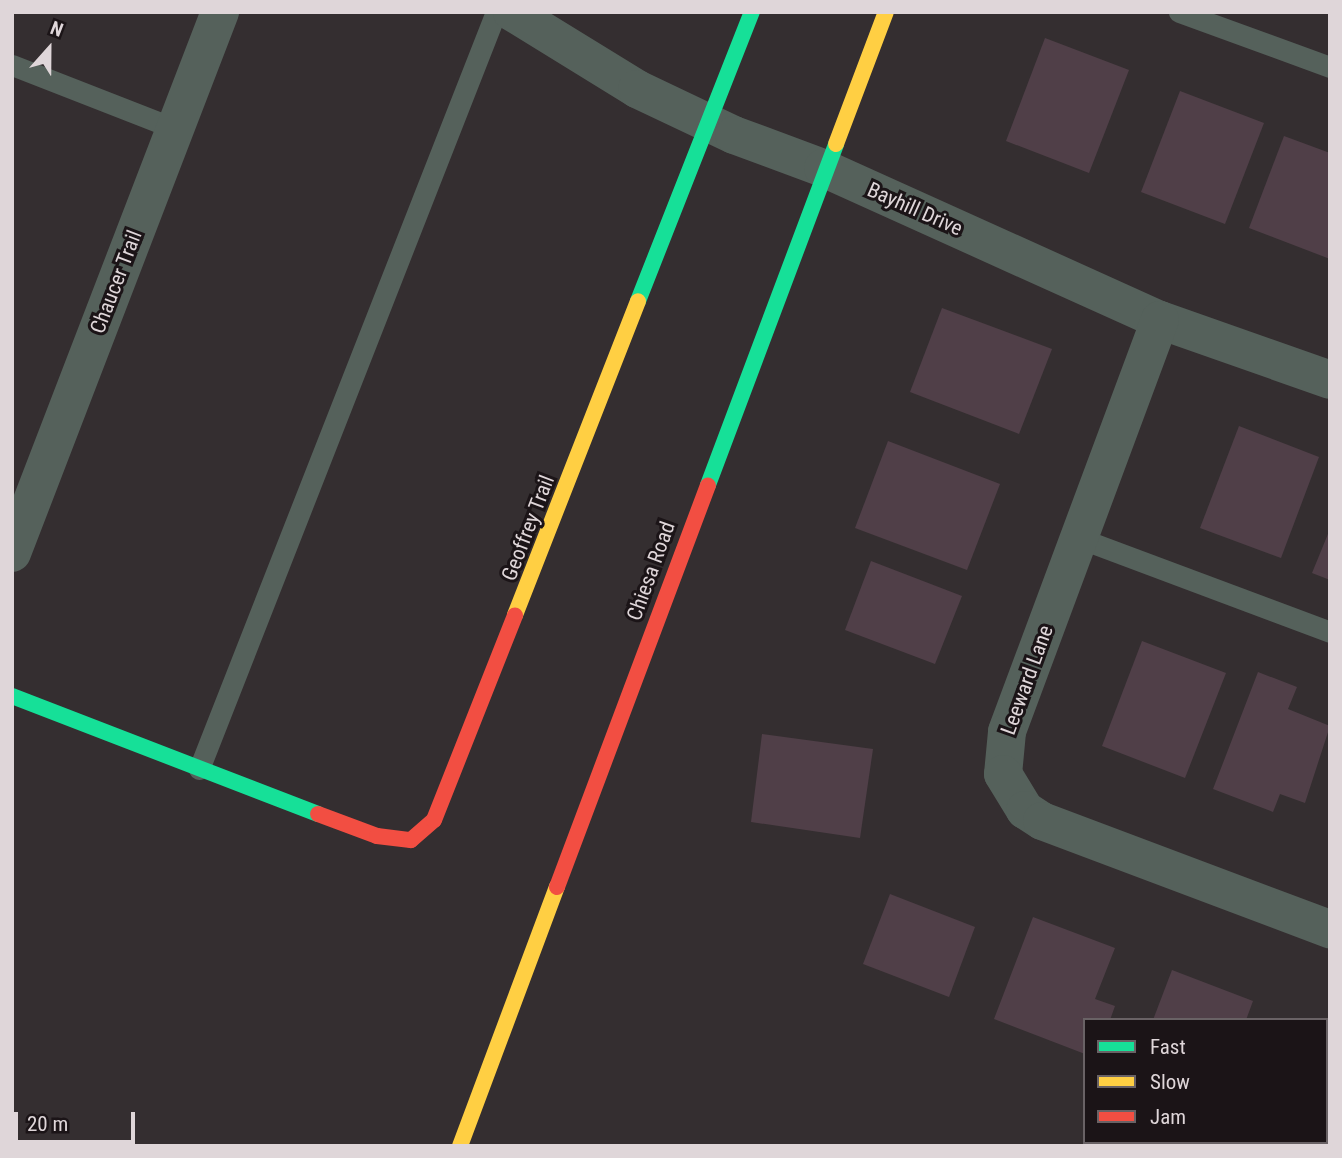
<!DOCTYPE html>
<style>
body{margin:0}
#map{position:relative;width:1342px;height:1158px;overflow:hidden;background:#342e30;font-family:"Roboto Condensed",sans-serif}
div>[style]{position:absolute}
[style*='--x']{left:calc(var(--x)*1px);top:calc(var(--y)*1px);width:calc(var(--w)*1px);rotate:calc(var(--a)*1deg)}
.building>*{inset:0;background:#503f48}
.lane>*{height:21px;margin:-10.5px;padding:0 10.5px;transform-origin:10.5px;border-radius:10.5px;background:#55615b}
.street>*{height:38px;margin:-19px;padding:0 19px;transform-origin:19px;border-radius:19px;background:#55615b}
.fast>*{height:16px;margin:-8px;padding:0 8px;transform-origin:8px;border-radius:8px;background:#16e098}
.slow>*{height:16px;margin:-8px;padding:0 8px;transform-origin:8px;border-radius:8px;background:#ffcf43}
.jam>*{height:16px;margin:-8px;padding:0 8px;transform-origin:8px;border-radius:8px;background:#f24e42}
span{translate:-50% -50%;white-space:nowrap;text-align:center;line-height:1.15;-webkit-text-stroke:6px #1b1417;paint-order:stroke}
.street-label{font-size:21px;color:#dfd6d9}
.frame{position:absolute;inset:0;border:14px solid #dfd6d9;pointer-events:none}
.legend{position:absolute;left:1083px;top:1018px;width:245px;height:126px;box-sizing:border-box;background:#1b1417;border:2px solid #696265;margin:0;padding:9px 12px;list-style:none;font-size:21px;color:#dfd6d9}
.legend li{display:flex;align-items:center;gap:14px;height:35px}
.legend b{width:35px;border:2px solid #696265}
.north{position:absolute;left:14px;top:14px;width:70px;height:70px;-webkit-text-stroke:5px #1b1417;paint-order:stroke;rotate:21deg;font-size:19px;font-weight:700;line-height:28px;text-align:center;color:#dfd6d9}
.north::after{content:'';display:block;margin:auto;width:24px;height:32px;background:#dfd6d9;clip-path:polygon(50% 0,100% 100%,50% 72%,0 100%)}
.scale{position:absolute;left:14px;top:1112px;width:121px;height:32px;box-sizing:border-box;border:4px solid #dfd6d9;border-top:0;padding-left:9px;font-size:21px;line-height:24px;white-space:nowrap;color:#dfd6d9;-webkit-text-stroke:5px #1b1417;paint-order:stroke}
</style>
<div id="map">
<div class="building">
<div style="clip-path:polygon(1045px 38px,1129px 70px,1089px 173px,1006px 141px)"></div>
<div style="clip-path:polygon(1180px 91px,1264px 123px,1225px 224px,1141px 192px)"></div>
<div style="clip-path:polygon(1284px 136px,1330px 153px,1330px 259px,1249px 228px)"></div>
<div style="clip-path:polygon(942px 308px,1052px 349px,1019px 434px,910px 392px)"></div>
<div style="clip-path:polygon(1239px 426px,1319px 457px,1281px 558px,1200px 528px)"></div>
<div style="clip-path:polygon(888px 441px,1000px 484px,967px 570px,855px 528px)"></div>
<div style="clip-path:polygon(1330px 529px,1330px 580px,1312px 573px)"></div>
<div style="clip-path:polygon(871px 561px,962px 596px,935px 664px,845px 630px)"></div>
<div style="clip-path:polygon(1142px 641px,1226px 673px,1185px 778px,1102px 746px)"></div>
<div style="clip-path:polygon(1258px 672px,1297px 687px,1288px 709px,1330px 726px,1305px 803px,1280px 794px,1273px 812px,1213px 789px)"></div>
<div style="clip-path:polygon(762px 734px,873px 749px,860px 838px,751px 822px)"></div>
<div style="clip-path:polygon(890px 894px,975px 927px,949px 997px,863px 964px)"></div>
<div style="clip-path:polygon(1033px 917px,1115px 948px,1095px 999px,1115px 1006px,1110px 1020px,1085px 1020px,1085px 1054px,994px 1019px)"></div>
<div style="clip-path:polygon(1172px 970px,1253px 1001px,1246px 1020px,1153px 1020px)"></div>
<div style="clip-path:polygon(1326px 1036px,1330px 1037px,1330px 1117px,1326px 1116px)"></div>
</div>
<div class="lane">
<div style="--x:1179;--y:12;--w:161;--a:20"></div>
<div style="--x:12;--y:65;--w:176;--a:21.3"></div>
<div style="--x:1079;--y:538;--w:268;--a:20.5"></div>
<div style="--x:199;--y:769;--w:813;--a:-68.58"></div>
</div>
<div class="street">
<div style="--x:512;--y:12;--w:147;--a:31.6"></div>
<div style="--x:637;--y:89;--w:107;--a:25.4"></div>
<div style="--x:734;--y:135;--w:95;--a:20.3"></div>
<div style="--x:823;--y:168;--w:370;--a:24.3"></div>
<div style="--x:1160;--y:320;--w:180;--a:19.4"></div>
<div style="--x:1160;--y:320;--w:439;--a:110.4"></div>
<div style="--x:1007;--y:732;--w:42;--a:95.4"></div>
<div style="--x:1003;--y:774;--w:42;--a:58.6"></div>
<div style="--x:1025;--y:810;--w:20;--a:33"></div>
<div style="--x:1042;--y:821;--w:308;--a:20.6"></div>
<div style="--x:12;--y:553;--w:580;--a:-68.97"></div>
</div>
<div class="fast">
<div style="--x:638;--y:301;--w:311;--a:-68.5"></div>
<div style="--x:708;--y:485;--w:364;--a:-69.4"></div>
<div style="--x:12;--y:696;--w:328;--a:21.1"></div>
</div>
<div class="slow">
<div style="--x:836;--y:144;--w:141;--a:-69.3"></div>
<div style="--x:515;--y:615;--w:337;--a:-68.6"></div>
<div style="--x:460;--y:1146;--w:277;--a:-69.5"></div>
</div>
<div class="jam">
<div style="--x:318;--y:814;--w:63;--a:20.4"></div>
<div style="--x:377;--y:836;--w:34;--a:7"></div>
<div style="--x:411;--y:840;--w:30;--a:-41"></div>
<div style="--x:434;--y:820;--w:220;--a:-68.4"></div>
<div style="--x:557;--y:887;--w:429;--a:-69.4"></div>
</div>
<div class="street-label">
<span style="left:915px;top:209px;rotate:24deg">Bayhill Drive</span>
<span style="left:116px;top:282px;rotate:-69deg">Chaucer Trail</span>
<span style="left:528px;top:528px;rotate:-69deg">Geoffrey Trail</span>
<span style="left:651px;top:571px;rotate:-70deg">Chiesa Road</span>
<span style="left:1027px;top:680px;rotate:-70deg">Leeward Lane</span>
</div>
<div class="frame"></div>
<ul class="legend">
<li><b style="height:9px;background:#16e098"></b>Fast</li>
<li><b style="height:9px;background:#ffcf43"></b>Slow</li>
<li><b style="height:9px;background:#f24e42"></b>Jam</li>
</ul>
<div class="north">N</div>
<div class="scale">20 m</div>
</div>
